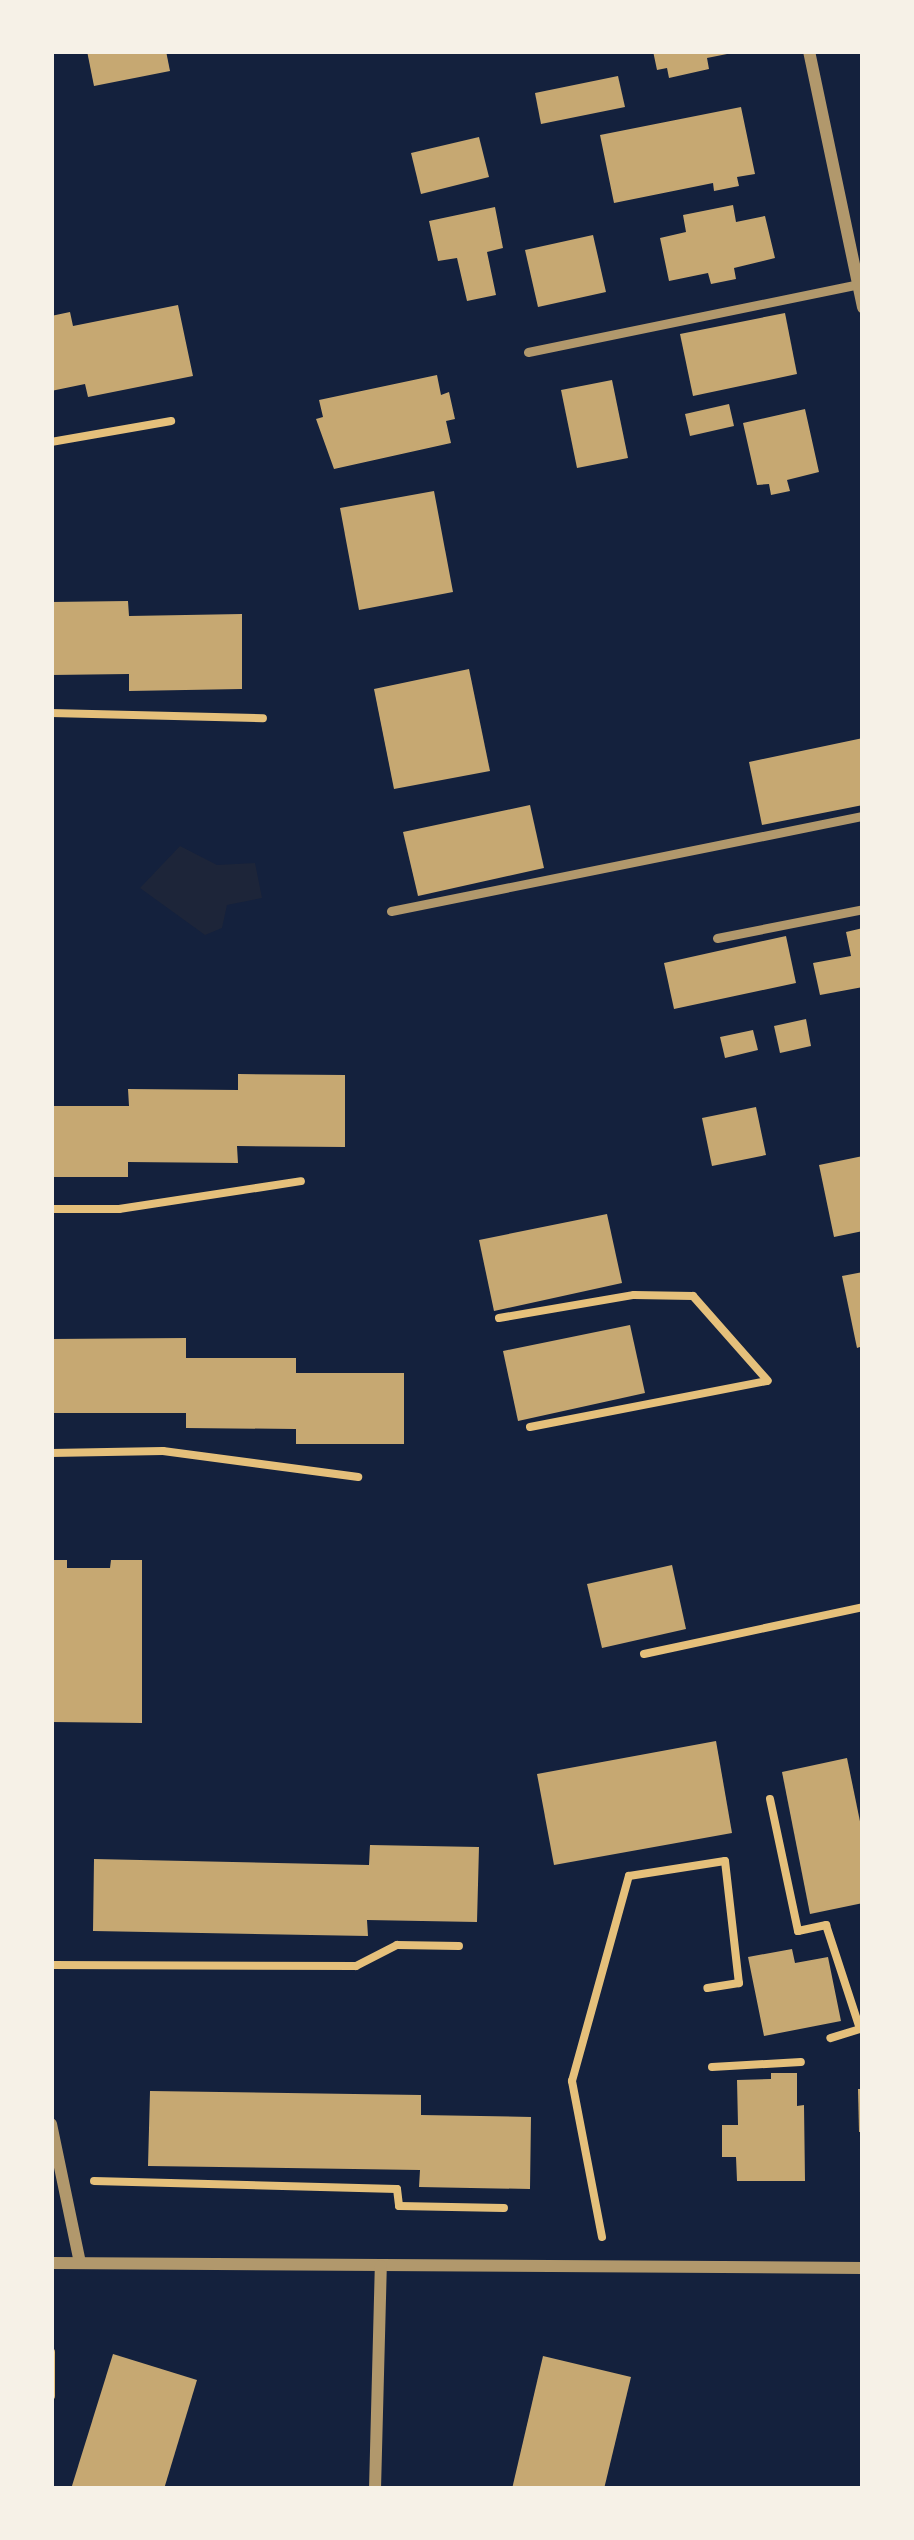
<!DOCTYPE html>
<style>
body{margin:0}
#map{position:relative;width:914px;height:2540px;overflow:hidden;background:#14213d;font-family:"Space Grotesk",sans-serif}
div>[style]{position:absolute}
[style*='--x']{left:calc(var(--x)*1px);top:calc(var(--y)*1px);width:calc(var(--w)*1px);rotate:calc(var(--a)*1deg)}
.green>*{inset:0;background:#1d2539}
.building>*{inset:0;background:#c6a872}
.path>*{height:8px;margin:-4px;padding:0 4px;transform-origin:4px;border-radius:4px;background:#e5c07b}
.service>*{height:9px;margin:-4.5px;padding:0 4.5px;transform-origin:4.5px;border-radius:4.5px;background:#b1986c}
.minor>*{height:12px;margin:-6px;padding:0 6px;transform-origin:6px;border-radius:6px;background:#b1986c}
span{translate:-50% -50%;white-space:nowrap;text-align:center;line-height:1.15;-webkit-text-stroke:9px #f6f1e7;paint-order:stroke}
.frame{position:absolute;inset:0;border:54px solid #f6f1e7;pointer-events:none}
</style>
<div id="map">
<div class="green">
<div style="clip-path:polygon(180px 846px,217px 865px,255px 863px,262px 898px,227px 905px,222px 928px,205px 935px,140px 888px)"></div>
</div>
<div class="building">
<div style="clip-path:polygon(87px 51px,166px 51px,170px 71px,94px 86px)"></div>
<div style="clip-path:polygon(653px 51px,732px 51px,732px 53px,707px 58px,709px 69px,669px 78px,667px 68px,657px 70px)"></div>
<div style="clip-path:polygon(618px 76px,625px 107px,541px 124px,535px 93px)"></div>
<div style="clip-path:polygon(741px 107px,755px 174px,737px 177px,739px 186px,714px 191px,713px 183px,614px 203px,600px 135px)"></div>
<div style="clip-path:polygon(479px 137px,489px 177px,421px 194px,411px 153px)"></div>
<div style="clip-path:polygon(733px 205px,736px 222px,765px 216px,775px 258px,734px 268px,736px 279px,711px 284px,708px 273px,669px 281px,660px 238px,686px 232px,683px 215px)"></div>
<div style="clip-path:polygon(495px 207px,503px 248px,487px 252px,496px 295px,467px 301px,457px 258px,438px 261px,429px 221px)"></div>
<div style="clip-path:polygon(593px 235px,606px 292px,538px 307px,525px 250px)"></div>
<div style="clip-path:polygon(178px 305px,193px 376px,88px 397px,85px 384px,51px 391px,51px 316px,70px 312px,73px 326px)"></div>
<div style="clip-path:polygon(785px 313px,797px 374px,693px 396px,680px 334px)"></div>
<div style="clip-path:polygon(437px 375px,441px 395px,449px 392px,455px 419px,446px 421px,451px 443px,334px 469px,316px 419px,323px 417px,319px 400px)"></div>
<div style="clip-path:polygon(612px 380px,628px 458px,577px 468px,561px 390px)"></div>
<div style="clip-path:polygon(729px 404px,734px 426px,690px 436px,685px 414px)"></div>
<div style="clip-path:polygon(805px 409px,819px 472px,787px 480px,790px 491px,771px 495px,769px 484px,757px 485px,743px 423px)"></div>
<div style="clip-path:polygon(434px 491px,453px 592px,359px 610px,340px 508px)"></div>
<div style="clip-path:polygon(128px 601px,129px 616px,242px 614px,242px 689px,129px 691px,129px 674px,51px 675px,51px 602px)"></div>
<div style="clip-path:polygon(469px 669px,490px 771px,394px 789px,374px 689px)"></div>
<div style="clip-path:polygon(863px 738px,863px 805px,762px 825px,749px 762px)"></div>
<div style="clip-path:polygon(530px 805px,544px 868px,418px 896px,403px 832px)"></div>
<div style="clip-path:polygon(863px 928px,863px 987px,820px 995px,813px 963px,851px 956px,846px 932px)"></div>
<div style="clip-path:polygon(786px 936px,796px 983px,674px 1009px,664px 963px)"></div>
<div style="clip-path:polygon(806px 1019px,811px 1046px,780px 1053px,774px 1026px)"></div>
<div style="clip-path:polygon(753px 1030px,758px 1050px,725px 1058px,720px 1037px)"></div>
<div style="clip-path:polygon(238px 1074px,345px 1075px,345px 1147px,237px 1146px,238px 1163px,128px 1162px,128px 1177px,51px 1177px,51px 1106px,129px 1106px,128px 1089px,238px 1090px)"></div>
<div style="clip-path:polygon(756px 1107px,766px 1155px,712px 1166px,702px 1118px)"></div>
<div style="clip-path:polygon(863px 1156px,863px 1231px,834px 1237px,819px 1165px)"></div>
<div style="clip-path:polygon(607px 1214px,622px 1283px,494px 1311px,479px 1240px)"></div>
<div style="clip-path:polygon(863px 1272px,863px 1346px,857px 1348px,842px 1276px)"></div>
<div style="clip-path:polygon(630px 1325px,645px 1393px,518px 1421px,503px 1351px)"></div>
<div style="clip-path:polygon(186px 1338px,186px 1358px,296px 1358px,296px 1373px,404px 1373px,404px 1444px,296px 1444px,296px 1429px,186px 1428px,186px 1413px,51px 1413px,51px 1339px)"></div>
<div style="clip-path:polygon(51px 1560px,67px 1560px,67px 1568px,110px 1568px,111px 1560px,142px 1560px,142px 1723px,51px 1722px)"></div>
<div style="clip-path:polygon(672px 1565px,686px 1629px,602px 1648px,587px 1584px)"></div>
<div style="clip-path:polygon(716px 1741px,732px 1833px,554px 1865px,537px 1774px)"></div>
<div style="clip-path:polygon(847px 1758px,863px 1836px,863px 1903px,810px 1914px,782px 1772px)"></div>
<div style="clip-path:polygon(370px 1845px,479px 1847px,477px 1922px,367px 1920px,368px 1936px,93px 1931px,94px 1859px,369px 1865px)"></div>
<div style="clip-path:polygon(792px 1949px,795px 1963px,828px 1957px,841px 2021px,764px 2036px,748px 1957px)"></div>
<div style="clip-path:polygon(771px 2073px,797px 2073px,797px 2106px,804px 2105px,805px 2181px,737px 2181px,736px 2157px,722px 2157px,722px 2125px,738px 2125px,737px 2080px,771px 2079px)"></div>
<div style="clip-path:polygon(858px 2089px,863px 2089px,863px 2132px,859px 2132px)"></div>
<div style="clip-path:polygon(150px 2091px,421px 2095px,421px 2115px,531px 2117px,530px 2189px,419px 2187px,420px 2170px,148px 2166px)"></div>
<div style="clip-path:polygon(113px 2354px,197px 2380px,164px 2489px,71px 2489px)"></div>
<div style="clip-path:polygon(543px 2356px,631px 2377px,604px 2489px,512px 2489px)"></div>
</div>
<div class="path">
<div style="--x:51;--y:442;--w:122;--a:-9.9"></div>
<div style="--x:51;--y:713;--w:212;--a:1.4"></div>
<div style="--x:51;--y:1209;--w:68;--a:0"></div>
<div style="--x:119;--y:1209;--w:184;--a:-8.7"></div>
<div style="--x:499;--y:1318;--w:137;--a:-9.7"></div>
<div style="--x:634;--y:1295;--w:59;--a:1"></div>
<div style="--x:693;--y:1296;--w:113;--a:48.6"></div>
<div style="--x:530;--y:1427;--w:241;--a:-11"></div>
<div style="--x:51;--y:1453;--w:112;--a:-1"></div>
<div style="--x:163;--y:1451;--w:197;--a:7.6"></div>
<div style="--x:644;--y:1654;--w:224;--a:-12.1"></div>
<div style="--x:770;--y:1799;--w:135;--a:78"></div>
<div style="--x:798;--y:1931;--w:29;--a:-12"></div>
<div style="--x:826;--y:1925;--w:109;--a:71.9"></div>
<div style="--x:860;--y:2029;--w:31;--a:163"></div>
<div style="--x:51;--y:1965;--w:305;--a:0.2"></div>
<div style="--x:356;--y:1966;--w:46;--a:-27.1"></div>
<div style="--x:397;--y:1945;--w:62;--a:0.9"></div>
<div style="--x:712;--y:2067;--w:89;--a:-3.2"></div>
<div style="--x:94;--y:2181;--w:303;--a:1.5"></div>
<div style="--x:397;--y:2189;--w:17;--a:83"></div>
<div style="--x:399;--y:2206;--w:105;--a:1.1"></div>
<div style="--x:602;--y:2237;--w:159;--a:-100.9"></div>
<div style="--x:572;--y:2081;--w:213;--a:-74.5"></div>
<div style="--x:629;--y:1876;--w:97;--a:-8.9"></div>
<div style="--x:725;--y:1861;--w:123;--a:83.5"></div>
<div style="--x:739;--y:1983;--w:32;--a:171"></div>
<div style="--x:51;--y:2352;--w:44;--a:90"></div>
</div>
<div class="service">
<div style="--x:528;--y:352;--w:337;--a:-11.6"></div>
<div style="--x:391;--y:911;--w:481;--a:-11.4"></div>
<div style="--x:717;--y:938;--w:149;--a:-11.2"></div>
</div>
<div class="minor">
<div style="--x:809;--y:51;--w:262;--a:78.1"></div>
<div style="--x:51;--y:2124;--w:142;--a:78.2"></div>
<div style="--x:51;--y:2263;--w:812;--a:0.35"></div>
<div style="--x:375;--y:2489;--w:223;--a:-88.5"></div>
</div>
<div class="frame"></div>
</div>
